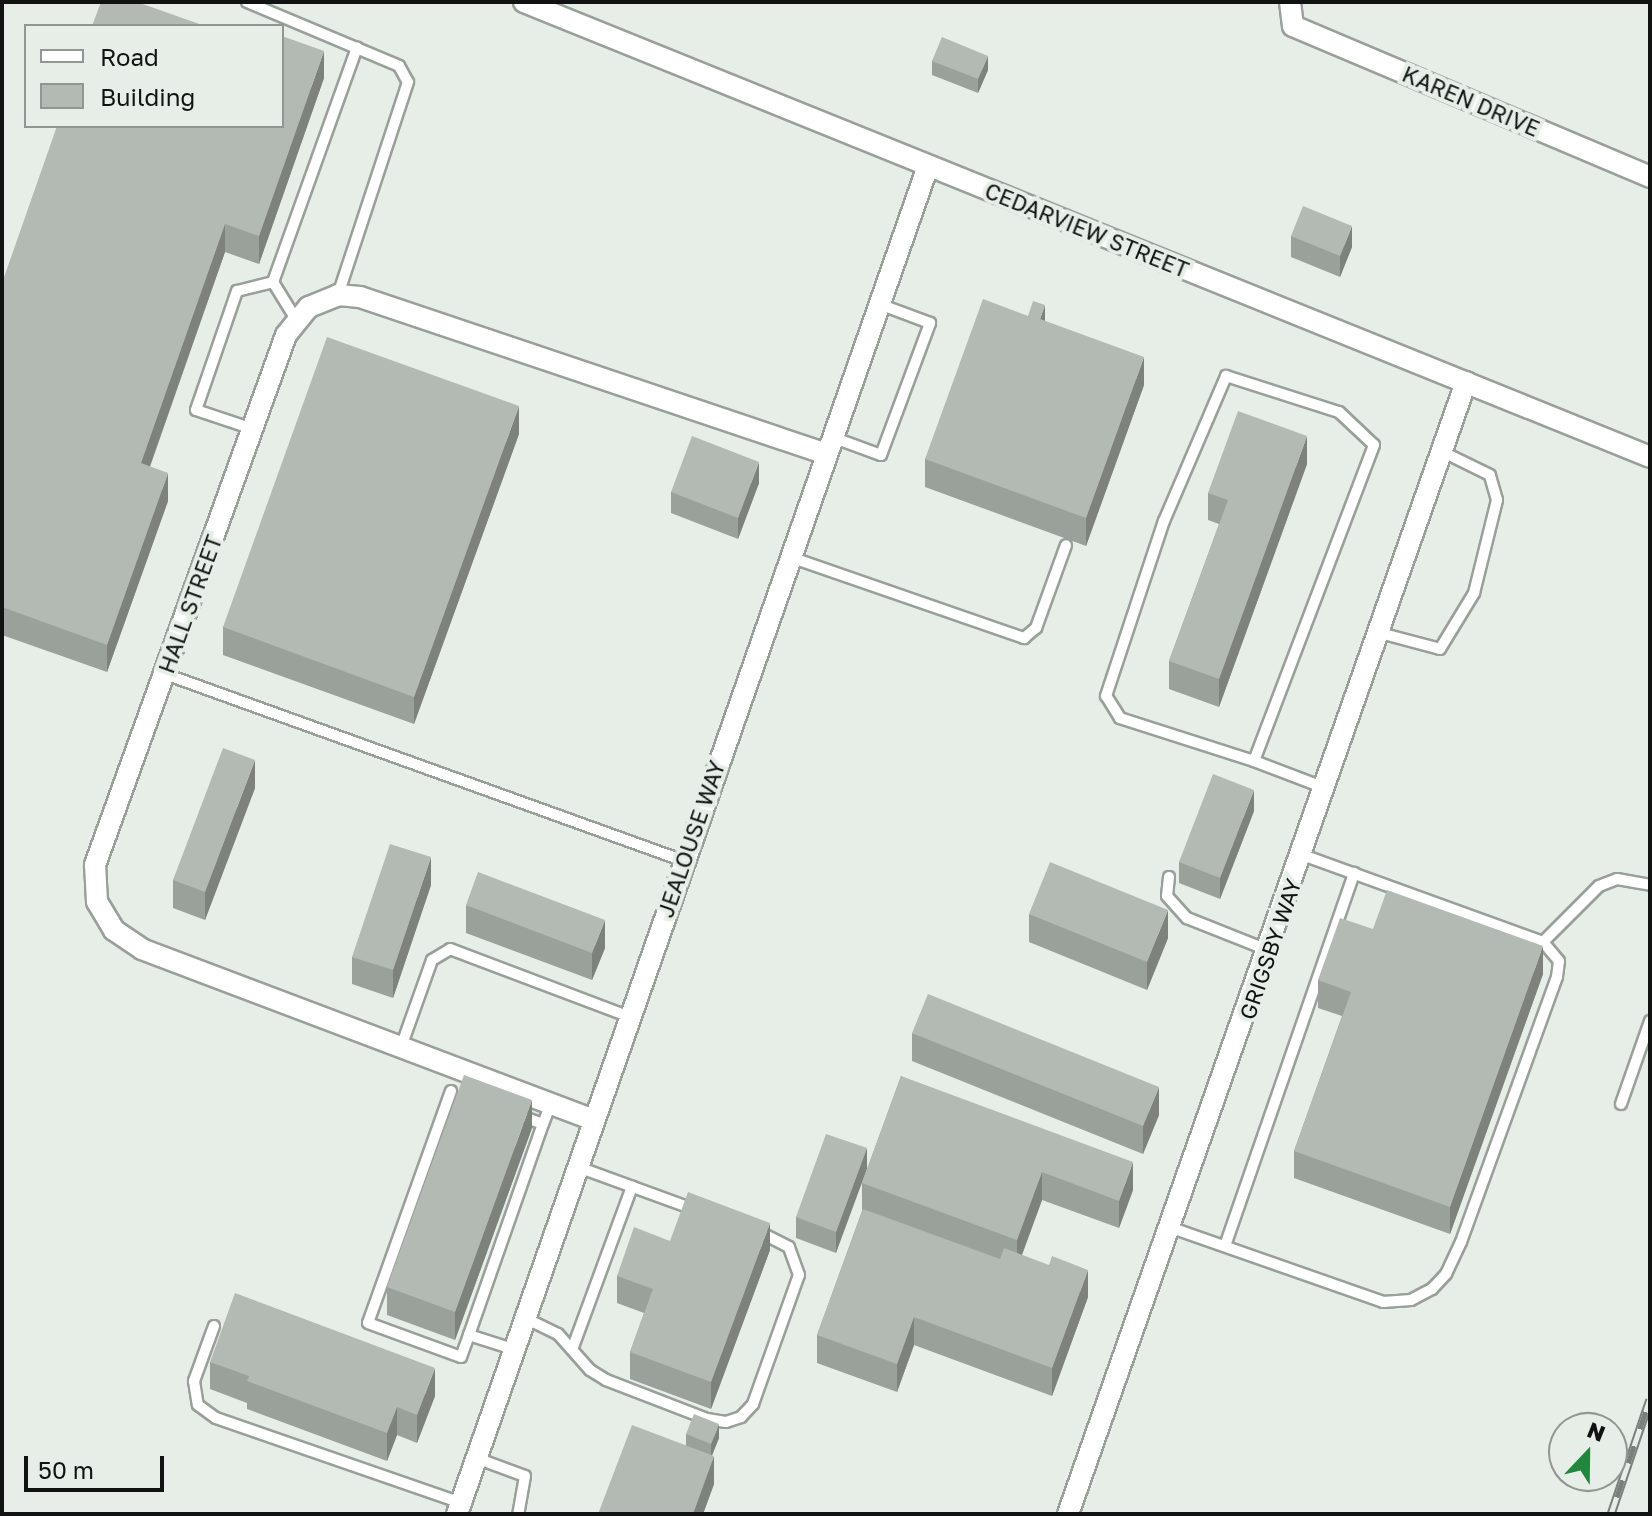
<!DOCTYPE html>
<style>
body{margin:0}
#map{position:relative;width:1652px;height:1516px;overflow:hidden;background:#e6eee7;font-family:"Golos Text",sans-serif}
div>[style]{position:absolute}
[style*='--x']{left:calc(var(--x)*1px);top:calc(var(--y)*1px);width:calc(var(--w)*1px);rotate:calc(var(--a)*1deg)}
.roads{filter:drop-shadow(2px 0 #98a099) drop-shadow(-2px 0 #98a099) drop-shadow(0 2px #98a099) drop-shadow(0 -2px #98a099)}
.lane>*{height:10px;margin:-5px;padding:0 5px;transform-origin:5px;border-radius:5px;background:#fff}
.street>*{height:20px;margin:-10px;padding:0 10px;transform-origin:10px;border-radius:10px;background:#fff}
.rail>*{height:9px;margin-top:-4.5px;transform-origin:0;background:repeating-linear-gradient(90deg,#e6eee7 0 18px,#7a807b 0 36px);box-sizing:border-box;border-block:2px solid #7a807b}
.wall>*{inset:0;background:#9aa09a}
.shaded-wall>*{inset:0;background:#7d827d}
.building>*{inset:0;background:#b3bab3}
span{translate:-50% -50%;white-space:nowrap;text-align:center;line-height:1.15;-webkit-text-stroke:8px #e6eee7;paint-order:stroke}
.street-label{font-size:22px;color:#101311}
.frame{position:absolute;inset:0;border:4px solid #101311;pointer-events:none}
.legend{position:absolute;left:24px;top:24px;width:260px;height:104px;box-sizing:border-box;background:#e6eee7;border:2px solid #909691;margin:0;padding:10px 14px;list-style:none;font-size:24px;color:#101311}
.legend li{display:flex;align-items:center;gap:16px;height:40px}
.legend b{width:40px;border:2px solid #909691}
.north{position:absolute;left:1548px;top:1412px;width:80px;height:80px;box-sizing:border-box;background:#e6eee7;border:2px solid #909691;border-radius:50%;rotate:22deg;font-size:22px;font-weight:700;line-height:32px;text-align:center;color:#101311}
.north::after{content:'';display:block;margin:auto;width:28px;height:36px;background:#21873c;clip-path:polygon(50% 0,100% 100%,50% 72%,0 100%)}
.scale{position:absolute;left:24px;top:1456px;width:140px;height:36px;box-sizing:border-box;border:4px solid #101311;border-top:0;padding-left:10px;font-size:24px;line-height:28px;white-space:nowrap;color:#101311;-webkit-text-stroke:6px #e6eee7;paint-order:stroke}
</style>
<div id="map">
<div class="roads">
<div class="lane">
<div style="--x:247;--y:2;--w:165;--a:22.8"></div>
<div style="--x:399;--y:66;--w:18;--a:61"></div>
<div style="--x:408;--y:82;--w:224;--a:108.2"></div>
<div style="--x:297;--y:321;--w:46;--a:-121.6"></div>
<div style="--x:273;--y:282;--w:249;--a:-70.3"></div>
<div style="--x:253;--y:429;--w:60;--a:-161.6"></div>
<div style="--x:196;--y:410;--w:126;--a:-71"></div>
<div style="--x:237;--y:291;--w:37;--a:-14"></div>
<div style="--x:832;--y:437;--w:52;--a:20.2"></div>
<div style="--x:881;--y:455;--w:141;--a:-69.6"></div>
<div style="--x:930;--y:323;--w:54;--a:-159.6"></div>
<div style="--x:790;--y:557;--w:248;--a:19.1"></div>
<div style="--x:1024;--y:638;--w:16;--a:-40"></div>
<div style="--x:1036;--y:628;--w:88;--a:-70.1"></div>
<div style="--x:1380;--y:633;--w:62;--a:14.9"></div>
<div style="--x:1440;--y:649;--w:66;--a:-58.7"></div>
<div style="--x:1474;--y:593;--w:96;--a:-76.1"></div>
<div style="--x:1497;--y:500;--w:26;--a:-106"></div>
<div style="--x:1490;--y:475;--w:52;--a:-153.9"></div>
<div style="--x:165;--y:674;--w:552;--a:19.81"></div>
<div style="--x:1254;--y:761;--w:141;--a:-162.2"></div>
<div style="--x:1120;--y:718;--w:26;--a:-122"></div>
<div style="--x:1106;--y:696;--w:184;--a:-71.7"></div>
<div style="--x:1164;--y:521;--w:158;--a:-66.8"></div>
<div style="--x:1226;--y:376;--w:119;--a:17.7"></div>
<div style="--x:1339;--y:412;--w:48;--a:43.3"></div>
<div style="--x:1374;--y:445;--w:338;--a:110.8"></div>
<div style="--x:1254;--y:761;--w:76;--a:20.8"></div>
<div style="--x:1169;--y:877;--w:19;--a:96"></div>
<div style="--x:1167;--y:896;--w:30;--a:48"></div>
<div style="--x:1187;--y:918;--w:87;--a:21.6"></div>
<div style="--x:1543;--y:942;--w:79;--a:-45"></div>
<div style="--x:1599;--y:886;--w:19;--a:-21"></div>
<div style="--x:1617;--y:879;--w:34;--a:10"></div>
<div style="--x:401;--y:1047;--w:92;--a:-70.4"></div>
<div style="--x:432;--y:960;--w:21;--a:-31"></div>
<div style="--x:450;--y:949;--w:192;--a:20.7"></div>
<div style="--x:451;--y:1091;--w:246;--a:109.7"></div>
<div style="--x:368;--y:1323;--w:99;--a:20.1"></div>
<div style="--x:461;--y:1357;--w:23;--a:-70"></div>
<div style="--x:469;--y:1335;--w:46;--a:17.7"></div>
<div style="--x:1621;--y:1104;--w:88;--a:-70.7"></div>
<div style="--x:521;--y:1116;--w:23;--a:20"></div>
<div style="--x:543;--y:1124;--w:22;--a:-69"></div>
<div style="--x:578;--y:1167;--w:126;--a:20"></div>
<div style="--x:1172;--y:1228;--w:224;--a:19.3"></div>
<div style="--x:1383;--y:1302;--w:28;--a:-4"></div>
<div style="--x:1411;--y:1300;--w:24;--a:-28"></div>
<div style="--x:1432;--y:1289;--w:21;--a:-47"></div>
<div style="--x:1446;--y:1274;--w:35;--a:-65"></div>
<div style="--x:1461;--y:1242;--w:282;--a:-70.1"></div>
<div style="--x:1557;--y:977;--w:16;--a:-83"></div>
<div style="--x:1559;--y:961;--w:25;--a:-130"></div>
<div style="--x:1543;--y:942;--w:255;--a:-160.1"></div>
<div style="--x:1225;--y:1246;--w:395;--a:-70.9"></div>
<div style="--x:525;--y:1318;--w:37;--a:26"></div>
<div style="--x:558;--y:1334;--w:48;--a:48.4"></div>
<div style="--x:590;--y:1370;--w:19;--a:32"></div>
<div style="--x:606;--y:1380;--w:108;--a:21.1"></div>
<div style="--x:707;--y:1419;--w:19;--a:9"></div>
<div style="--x:726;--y:1422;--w:16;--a:-18"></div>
<div style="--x:741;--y:1417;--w:18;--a:-47"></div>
<div style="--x:753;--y:1404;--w:137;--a:-70.4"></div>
<div style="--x:799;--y:1275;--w:30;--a:-110"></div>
<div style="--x:789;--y:1247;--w:36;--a:-153"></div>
<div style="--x:214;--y:1326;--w:59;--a:110"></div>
<div style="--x:194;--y:1381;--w:24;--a:81"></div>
<div style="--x:198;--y:1405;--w:22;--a:36"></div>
<div style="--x:216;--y:1418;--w:259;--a:19.1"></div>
<div style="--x:469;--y:1335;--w:224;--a:-70.7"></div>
<div style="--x:573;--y:1347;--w:171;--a:-69.8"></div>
<div style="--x:476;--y:1458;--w:52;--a:20.2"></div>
<div style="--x:525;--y:1476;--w:39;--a:100"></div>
</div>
<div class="street">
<div style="--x:524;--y:2;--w:1214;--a:22"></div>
<div style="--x:1290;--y:2;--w:24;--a:83"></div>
<div style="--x:1293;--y:26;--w:388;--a:22.9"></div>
<div style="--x:594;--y:1120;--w:483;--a:-159.3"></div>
<div style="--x:142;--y:949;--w:34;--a:-146"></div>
<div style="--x:114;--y:930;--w:33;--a:-121"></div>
<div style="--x:97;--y:902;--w:37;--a:-93"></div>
<div style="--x:95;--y:865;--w:563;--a:-70.18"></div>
<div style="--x:286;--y:335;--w:36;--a:-51"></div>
<div style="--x:309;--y:307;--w:31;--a:-22"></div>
<div style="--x:338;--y:295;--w:22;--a:5"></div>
<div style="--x:360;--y:297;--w:490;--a:18.6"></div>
<div style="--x:457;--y:1514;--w:1428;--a:-70.74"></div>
<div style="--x:1068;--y:1514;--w:1200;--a:-70.63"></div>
</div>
</div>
<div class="rail">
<div style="--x:1611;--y:1514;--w:121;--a:-71.3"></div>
</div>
<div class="wall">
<div style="clip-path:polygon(932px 61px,988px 70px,978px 93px,932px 75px)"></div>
<div style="clip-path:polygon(324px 78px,259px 264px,225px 252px,150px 467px,168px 501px,107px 672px,2px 635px,2px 283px)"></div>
<div style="clip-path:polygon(1291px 236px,1352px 247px,1340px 277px,1291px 257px)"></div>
<div style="clip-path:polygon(1028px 316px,1045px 321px,1144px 385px,1086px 546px,925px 487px,925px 459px)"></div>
<div style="clip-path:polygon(519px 434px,414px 724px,223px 655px,223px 627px)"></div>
<div style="clip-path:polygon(1307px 464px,1219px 707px,1169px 689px,1169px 661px,1219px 524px,1208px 520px,1208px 493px)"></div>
<div style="clip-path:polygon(759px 483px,738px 539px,671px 513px,671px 492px)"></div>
<div style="clip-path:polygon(255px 788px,205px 920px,173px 908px,173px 880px)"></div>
<div style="clip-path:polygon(1254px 811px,1220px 899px,1179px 883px,1179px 862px)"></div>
<div style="clip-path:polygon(431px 885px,393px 998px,352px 984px,352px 957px)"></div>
<div style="clip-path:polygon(466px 905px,605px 948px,592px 980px,466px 933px)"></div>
<div style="clip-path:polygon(1029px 914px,1168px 938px,1147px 990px,1029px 942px)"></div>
<div style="clip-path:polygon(1373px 929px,1543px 974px,1450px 1234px,1294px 1178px,1294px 1151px,1342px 1016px,1318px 1008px,1318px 980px)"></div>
<div style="clip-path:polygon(912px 1033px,1159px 1115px,1143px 1154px,912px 1061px)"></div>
<div style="clip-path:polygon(901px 1076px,1133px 1190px,1119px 1228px,1042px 1200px,1022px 1255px,1088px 1297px,1052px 1396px,914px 1345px,897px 1392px,817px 1363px,817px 1335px,862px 1211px,862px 1183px)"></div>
<div style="clip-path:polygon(532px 1128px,455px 1340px,387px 1315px,387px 1287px)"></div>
<div style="clip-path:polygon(867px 1148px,836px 1253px,796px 1238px,796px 1217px)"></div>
<div style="clip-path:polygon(670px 1241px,770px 1250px,711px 1409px,630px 1379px,630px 1352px,644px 1313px,617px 1303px,617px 1276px)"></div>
<div style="clip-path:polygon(210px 1362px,435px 1396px,417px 1443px,397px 1435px,387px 1461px,247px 1409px,247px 1403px,210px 1389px)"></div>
<div style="clip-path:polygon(686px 1434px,719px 1438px,712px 1455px,714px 1484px,703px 1514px,598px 1514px,686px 1445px)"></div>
</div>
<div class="shaded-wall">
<div style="clip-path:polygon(324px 51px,324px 78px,259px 264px,259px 236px)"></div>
<div style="clip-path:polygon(988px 56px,988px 70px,978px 93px,978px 79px)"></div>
<div style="clip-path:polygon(225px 224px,225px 252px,141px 491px,141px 463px)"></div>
<div style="clip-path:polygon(1352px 226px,1352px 247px,1340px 277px,1340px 256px)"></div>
<div style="clip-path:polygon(1045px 305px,1045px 333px,1040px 319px)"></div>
<div style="clip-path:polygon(1144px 357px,1144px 385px,1086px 546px,1086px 518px)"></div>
<div style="clip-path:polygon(519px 406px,519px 434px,414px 724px,414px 697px)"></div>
<div style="clip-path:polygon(1307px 436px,1307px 464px,1219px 707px,1219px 679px)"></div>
<div style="clip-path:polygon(759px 462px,759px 483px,738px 539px,738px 518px)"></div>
<div style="clip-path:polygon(168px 473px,168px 501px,107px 672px,107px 645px)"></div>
<div style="clip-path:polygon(255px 760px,255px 788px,205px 920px,205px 892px)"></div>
<div style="clip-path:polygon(1254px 790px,1254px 811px,1220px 899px,1220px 878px)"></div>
<div style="clip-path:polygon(431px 857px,431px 885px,393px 998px,393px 970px)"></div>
<div style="clip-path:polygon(1168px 910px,1168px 938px,1147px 990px,1147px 962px)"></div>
<div style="clip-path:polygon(605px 920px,605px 948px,592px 980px,592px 953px)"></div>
<div style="clip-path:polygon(1543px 946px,1543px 974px,1450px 1234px,1450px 1207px)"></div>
<div style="clip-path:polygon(1159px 1087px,1159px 1115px,1143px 1154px,1143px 1126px)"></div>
<div style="clip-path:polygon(532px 1100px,532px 1128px,455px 1340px,455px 1312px)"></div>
<div style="clip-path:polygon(867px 1148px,867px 1169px,836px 1253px,836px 1232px)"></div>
<div style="clip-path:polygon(1133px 1162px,1133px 1190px,1119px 1228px,1119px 1201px)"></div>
<div style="clip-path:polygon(1042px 1172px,1042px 1200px,1017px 1268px,1017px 1240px)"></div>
<div style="clip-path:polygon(770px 1223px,770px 1250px,711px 1409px,711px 1382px)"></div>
<div style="clip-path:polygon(1088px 1270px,1088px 1297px,1052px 1396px,1052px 1368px)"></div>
<div style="clip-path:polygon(914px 1317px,914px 1345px,897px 1392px,897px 1364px)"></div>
<div style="clip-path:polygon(435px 1368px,435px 1396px,417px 1443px,417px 1415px)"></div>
<div style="clip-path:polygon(397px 1407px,397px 1435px,387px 1461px,387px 1433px)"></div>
<div style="clip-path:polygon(719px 1424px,719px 1438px,711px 1458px,711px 1444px)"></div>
<div style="clip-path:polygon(714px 1456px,714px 1484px,703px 1514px,693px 1514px)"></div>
</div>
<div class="building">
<div style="clip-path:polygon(101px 2px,137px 2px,205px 26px,92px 26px)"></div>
<div style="clip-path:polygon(282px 36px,324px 51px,259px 236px,225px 224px,141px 463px,168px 473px,107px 645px,2px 607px,2px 283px,57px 126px,282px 126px)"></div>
<div style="clip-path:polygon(942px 37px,988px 56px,978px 79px,932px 61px)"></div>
<div style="clip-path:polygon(1303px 206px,1352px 226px,1340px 256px,1291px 236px)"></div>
<div style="clip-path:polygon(983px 299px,1028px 316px,1033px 301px,1045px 305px,1040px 319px,1144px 357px,1086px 518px,925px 459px)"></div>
<div style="clip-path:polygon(327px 337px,519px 406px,414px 697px,223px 627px)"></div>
<div style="clip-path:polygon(1238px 411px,1307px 436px,1219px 679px,1169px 661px,1228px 500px,1208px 493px)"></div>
<div style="clip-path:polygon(692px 436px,759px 462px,738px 518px,671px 492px)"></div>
<div style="clip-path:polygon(223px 748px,255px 760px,205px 892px,173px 880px)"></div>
<div style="clip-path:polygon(1213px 774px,1254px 790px,1220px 878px,1179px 862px)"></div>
<div style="clip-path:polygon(390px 844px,431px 857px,393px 970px,352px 957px)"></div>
<div style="clip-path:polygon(1050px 862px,1168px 910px,1147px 962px,1029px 914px)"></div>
<div style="clip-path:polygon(478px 872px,605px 920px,592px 953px,466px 905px)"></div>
<div style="clip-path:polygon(1387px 890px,1543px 946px,1450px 1207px,1294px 1151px,1351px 992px,1318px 980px,1340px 918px,1373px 929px)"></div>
<div style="clip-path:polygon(928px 994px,1159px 1087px,1143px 1126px,912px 1033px)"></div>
<div style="clip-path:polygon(464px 1075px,532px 1100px,455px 1312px,387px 1287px)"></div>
<div style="clip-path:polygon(901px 1076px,1133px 1162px,1119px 1201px,1042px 1172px,1017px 1240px,862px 1183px)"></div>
<div style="clip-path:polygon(826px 1134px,867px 1148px,836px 1232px,796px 1217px)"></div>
<div style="clip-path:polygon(688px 1192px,770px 1223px,711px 1382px,630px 1352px,653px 1289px,617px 1276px,634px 1227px,670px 1241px)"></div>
<div style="clip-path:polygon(863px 1209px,1000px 1259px,1004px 1248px,1049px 1265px,1052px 1256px,1088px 1270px,1052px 1368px,914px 1317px,897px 1364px,817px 1335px)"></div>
<div style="clip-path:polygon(235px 1293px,435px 1368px,417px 1415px,397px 1407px,387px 1433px,247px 1381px,249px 1376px,210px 1362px)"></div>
<div style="clip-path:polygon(694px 1414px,719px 1424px,711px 1444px,686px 1434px)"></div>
<div style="clip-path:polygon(632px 1425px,714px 1456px,693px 1514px,598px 1514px)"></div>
</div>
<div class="street-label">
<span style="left:1471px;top:101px;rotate:23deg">KAREN DRIVE</span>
<span style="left:1087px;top:230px;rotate:22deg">CEDARVIEW STREET</span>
<span style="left:190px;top:604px;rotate:-70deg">HALL STREET</span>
<span style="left:691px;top:839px;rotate:-71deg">JEALOUSE WAY</span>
<span style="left:1270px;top:949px;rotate:-71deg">GRIGSBY WAY</span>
</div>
<div class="frame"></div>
<ul class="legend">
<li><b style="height:10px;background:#fff"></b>Road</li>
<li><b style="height:22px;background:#b3bab3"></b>Building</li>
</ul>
<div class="north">N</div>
<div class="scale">50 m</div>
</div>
